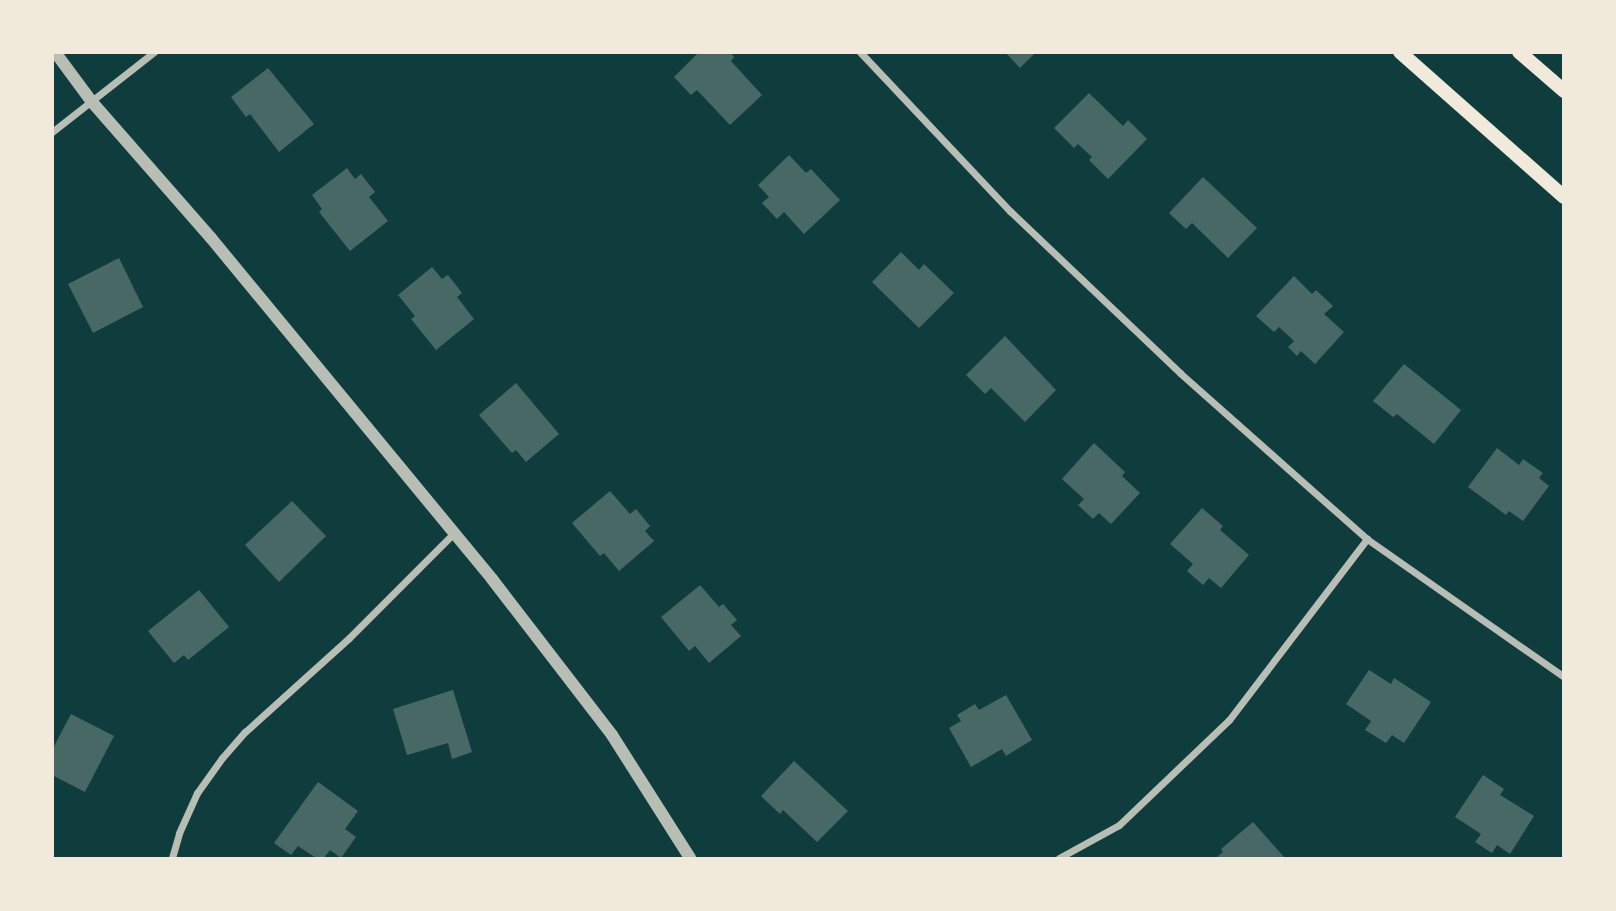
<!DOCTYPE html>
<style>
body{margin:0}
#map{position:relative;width:1616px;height:911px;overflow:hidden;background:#0f3d3e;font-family:Signika,sans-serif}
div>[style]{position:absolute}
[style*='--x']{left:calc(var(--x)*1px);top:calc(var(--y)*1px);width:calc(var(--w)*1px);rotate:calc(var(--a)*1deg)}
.building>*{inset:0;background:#486865}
.minor>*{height:7px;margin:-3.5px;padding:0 3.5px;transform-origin:3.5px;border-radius:3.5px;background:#b8beb3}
.tertiary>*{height:12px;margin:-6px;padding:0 6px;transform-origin:6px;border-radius:6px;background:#b8beb3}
.secondary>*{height:14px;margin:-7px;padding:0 7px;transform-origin:7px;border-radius:7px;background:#f1e9da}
span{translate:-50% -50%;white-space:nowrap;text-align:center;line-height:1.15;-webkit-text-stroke:5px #f1e9da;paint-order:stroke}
.frame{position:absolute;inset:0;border:54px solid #f1e9da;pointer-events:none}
</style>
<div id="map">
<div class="building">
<div style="clip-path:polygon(699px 52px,730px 52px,734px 57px,731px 61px,762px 95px,730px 125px,697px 90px,691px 95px,674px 77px)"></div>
<div style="clip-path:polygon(1005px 52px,1036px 52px,1020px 68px)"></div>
<div style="clip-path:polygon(268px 68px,314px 124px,279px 152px,250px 114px,246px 117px,231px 97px)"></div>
<div style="clip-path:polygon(1089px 93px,1123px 126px,1128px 120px,1147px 139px,1108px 179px,1089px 160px,1092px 157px,1078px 144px,1074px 148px,1054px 128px)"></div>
<div style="clip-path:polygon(789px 155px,806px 173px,811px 169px,840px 200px,804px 234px,784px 212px,777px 219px,762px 203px,769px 197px,758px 185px)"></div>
<div style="clip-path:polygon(347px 168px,355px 179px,361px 174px,375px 192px,369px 197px,388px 221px,350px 251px,319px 212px,322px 209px,312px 195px)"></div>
<div style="clip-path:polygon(1203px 177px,1257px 228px,1228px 258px,1192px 223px,1186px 229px,1169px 213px)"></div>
<div style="clip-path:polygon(901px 252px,919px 270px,924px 264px,954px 293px,919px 328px,872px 282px)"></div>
<div style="clip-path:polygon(119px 258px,143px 307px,93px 333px,68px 284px)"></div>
<div style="clip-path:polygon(432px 267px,442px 279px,448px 275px,462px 293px,457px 297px,474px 319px,436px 350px,411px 319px,415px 316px,398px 295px)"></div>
<div style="clip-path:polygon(1294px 276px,1312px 294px,1316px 290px,1333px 306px,1324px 314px,1344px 332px,1315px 364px,1301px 351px,1297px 356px,1288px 347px,1294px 341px,1279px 327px,1274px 332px,1256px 316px)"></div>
<div style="clip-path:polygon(1005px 336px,1056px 390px,1025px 422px,991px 388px,985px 394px,966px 375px)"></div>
<div style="clip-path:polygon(1404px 364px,1461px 410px,1434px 444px,1397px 414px,1393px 417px,1373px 401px)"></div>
<div style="clip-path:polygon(516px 383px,559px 434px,526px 462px,516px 450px,512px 453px,479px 415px)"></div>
<div style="clip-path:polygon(1094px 443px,1125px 472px,1122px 476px,1140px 493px,1111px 524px,1099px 513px,1093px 519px,1078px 505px,1084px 499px,1062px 479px)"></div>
<div style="clip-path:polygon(1497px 448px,1519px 465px,1523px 459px,1543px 473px,1539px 478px,1549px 486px,1523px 521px,1509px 511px,1506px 515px,1468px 487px)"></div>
<div style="clip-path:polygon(610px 491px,630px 514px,636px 509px,650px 526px,645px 531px,654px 541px,619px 571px,604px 553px,600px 556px,572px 523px)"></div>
<div style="clip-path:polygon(292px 501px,326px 536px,279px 582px,245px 545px)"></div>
<div style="clip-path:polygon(1202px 508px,1223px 526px,1220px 530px,1249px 555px,1221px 588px,1209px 578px,1203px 585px,1187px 571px,1193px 564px,1170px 544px)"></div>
<div style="clip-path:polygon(700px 585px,719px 607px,723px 604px,737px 620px,731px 625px,741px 636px,709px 663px,695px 646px,689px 651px,661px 617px)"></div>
<div style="clip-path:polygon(199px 590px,229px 627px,188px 660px,184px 655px,174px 663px,148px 631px)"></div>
<div style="clip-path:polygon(1369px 670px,1391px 684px,1394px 678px,1431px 702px,1404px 743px,1392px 735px,1386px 743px,1365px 730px,1371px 721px,1346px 704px)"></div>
<div style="clip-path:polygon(453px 690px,472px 752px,452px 759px,448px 743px,407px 755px,393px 709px)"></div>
<div style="clip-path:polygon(1006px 695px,1032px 740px,1006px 756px,1002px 749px,971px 767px,949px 728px,961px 721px,957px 715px,975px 704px,979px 710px)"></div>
<div style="clip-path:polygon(71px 714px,114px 736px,85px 792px,52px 775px,52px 750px)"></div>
<div style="clip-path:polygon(794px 761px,848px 811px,817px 842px,783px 810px,780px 814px,761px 796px)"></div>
<div style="clip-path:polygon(1483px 775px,1504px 789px,1500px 795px,1534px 816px,1510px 854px,1497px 845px,1492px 853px,1475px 842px,1481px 834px,1455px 817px)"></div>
<div style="clip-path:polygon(318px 782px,358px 811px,345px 829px,356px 837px,341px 858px,330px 850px,324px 858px,316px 858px,298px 846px,291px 855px,274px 843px)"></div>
<div style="clip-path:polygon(1253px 822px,1285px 858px,1216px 858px,1223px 852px,1221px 849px)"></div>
</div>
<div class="minor">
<div style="--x:860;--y:52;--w:219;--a:46.7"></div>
<div style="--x:1010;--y:211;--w:235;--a:43.6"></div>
<div style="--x:1180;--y:373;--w:250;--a:41.6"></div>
<div style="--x:1367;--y:539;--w:241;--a:35"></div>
<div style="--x:52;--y:132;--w:130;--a:-38.1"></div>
<div style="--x:172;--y:858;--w:26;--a:-74"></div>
<div style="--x:179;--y:833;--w:44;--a:-65.8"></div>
<div style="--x:197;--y:793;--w:43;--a:-54.5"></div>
<div style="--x:222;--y:758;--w:35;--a:-49"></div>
<div style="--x:245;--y:732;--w:140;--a:-42.1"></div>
<div style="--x:349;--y:638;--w:148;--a:-45"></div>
<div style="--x:1059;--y:858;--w:68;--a:-28.8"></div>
<div style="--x:1119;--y:825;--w:152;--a:-43.7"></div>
<div style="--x:1229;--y:720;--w:228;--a:-52.7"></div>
</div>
<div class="tertiary">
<div style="--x:55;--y:52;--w:62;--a:53.5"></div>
<div style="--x:92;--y:102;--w:181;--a:48.8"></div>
<div style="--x:211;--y:238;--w:442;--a:50.5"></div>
<div style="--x:492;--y:579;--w:197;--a:52.4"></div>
<div style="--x:612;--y:735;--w:146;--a:57.6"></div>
</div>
<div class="secondary">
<div style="--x:1400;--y:52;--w:219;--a:41.5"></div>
<div style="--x:1519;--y:52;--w:60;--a:40.9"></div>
</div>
<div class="frame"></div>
</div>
